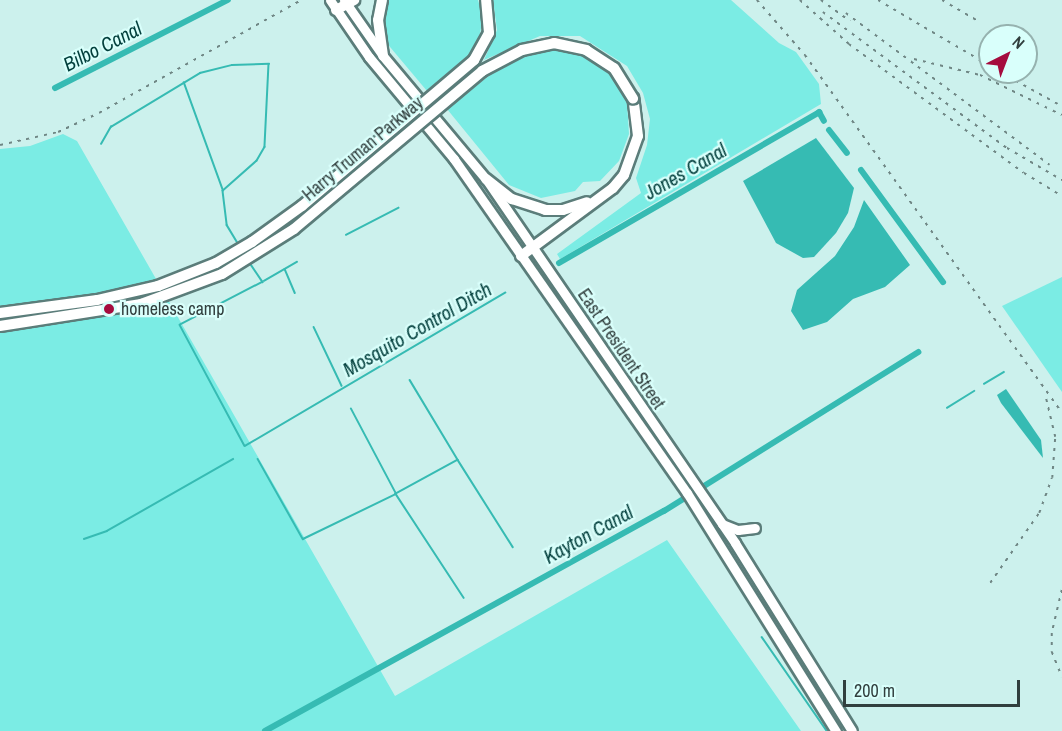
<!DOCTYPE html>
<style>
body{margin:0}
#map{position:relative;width:1062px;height:731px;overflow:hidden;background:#ccf1ed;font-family:"Archivo Narrow",sans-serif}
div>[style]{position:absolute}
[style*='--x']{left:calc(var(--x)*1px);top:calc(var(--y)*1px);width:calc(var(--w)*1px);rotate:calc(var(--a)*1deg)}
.green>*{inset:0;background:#7bece4}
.water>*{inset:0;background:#36bbb3}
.stream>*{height:1.5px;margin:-0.75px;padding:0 0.75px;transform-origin:0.75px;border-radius:0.75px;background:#36bbb3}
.canal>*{height:6px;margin:-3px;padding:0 3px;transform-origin:3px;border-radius:3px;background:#36bbb3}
.roads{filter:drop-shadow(2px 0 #5b7d7a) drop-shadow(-2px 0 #5b7d7a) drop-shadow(0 2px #5b7d7a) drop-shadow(0 -2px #5b7d7a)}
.primary>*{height:9px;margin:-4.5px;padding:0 4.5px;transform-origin:4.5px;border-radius:4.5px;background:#fff}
.highway>*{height:10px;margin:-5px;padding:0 5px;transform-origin:5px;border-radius:5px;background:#fff}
.rail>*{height:1.5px;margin-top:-0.75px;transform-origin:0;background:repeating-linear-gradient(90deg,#6f8684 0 3px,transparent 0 9px)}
.bridges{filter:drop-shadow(2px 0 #5b7d7a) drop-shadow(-2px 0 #5b7d7a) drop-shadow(0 2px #5b7d7a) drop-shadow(0 -2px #5b7d7a)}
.highway-bridge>*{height:10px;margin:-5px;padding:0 5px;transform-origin:5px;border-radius:5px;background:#fff}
.dots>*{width:16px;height:16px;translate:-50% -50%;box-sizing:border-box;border:3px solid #d9fffb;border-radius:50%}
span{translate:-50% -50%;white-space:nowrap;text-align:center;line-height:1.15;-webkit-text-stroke:4.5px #d9fffb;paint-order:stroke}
.street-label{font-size:18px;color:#313f3e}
.poi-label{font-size:18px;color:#313f3e}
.left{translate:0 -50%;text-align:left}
.water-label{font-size:20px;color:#023f3c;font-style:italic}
.north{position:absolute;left:978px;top:24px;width:60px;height:60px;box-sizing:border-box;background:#d9fffb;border:2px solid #96b2af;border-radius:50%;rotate:42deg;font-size:16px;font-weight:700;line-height:24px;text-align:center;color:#313f3e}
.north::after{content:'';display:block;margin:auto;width:21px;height:27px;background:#a50c3e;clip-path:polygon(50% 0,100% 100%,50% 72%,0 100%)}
.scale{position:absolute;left:843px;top:680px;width:177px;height:27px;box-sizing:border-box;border:3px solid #313f3e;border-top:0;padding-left:8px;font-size:18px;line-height:21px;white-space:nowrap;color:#313f3e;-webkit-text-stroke:4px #d9fffb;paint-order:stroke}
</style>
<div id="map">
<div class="green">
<div style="clip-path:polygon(389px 0,478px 0,483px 17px,479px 39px,469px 55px,427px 91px,385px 41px,382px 26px)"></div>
<div style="clip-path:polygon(493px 0,731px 0,779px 43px,796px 52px,819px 84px,821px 104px,560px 259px,557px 254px,641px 193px,636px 178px,647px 145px,650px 119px,643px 93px,627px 66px,580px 36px,540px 36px,484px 60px,497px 30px)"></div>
<div style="clip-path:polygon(543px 50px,566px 50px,589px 58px,609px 73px,627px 102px,629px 134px,619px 161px,600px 181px,583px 182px,575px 191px,541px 198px,509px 185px,447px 109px,501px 66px)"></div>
<div style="clip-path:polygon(63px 134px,77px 141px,395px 696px,667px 540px,801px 731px,0 731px,0 149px,30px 146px)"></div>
<div style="clip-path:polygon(1062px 277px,1062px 392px,1002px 306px)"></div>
</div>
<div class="water">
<div style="clip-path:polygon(816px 138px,854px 188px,848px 213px,836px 233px,814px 257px,803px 258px,776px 243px,743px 181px)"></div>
<div style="clip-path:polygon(864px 200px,910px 265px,885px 287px,853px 299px,827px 322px,803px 330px,791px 311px,797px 290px,835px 256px,854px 227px)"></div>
<div style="clip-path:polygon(1006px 389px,1041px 440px,1043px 458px,1001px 403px,997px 395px)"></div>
</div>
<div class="stream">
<div style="--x:101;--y:144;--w:20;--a:-60"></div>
<div style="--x:111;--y:127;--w:104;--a:-31.2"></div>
<div style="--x:200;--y:73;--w:33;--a:-14"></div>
<div style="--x:232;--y:65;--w:37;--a:-2"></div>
<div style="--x:269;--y:64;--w:83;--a:92.8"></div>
<div style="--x:265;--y:147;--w:16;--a:120"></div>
<div style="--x:257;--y:161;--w:45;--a:138.6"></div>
<div style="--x:223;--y:191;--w:115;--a:-109.9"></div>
<div style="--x:223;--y:191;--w:34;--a:83"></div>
<div style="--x:227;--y:225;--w:21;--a:59"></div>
<div style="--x:346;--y:235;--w:59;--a:-27.4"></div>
<div style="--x:250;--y:263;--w:23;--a:56"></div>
<div style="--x:263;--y:282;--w:93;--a:152.6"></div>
<div style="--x:180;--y:325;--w:137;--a:61.8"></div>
<div style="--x:245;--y:446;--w:302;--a:-30.5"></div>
<div style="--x:285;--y:269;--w:26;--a:67"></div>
<div style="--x:264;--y:281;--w:38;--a:-30"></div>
<div style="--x:314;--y:327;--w:65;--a:64.6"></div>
<div style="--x:410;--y:380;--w:93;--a:59"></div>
<div style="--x:458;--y:460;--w:71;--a:151.3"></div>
<div style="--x:396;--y:494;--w:124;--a:56.8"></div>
<div style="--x:984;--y:384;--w:23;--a:-31"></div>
<div style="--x:947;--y:408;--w:32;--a:-32"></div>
<div style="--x:258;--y:459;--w:92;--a:60.6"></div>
<div style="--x:303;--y:539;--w:103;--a:-25.8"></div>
<div style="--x:396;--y:494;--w:96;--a:-117.9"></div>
<div style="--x:458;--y:460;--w:103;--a:57.7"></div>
<div style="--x:84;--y:539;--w:24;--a:-19"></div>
<div style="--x:107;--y:531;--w:145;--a:-29.7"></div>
<div style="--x:762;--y:637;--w:114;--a:55.3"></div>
</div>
<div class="canal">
<div style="--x:55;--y:88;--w:194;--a:-27"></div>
<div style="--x:829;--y:130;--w:29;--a:52"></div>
<div style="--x:861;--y:170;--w:139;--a:53.8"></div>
<div style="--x:559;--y:263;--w:301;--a:-30.1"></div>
<div style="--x:819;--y:112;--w:10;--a:61"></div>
<div style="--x:265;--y:731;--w:456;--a:-28.9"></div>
<div style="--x:664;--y:511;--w:300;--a:-32"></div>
</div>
<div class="roads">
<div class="primary">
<div style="--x:330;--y:0;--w:69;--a:55.6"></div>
<div style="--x:369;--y:57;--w:133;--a:50.2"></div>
<div style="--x:454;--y:159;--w:407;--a:55.1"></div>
<div style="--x:687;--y:493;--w:281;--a:58"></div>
<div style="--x:344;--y:0;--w:68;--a:55.1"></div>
<div style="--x:383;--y:56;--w:160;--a:50.1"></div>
<div style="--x:486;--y:179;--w:441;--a:55.6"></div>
<div style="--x:735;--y:543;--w:221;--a:58.1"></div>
<div style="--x:722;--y:524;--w:17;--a:21"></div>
<div style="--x:738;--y:530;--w:17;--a:-7"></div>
</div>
<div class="highway">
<div style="--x:382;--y:0;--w:20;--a:101"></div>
<div style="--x:378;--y:20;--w:36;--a:82"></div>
<div style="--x:336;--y:10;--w:21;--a:-29"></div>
<div style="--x:486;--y:179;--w:33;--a:38"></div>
<div style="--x:512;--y:199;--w:35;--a:18"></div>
<div style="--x:545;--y:210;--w:18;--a:0"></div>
<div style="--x:563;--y:210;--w:25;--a:-18"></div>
<div style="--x:521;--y:256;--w:114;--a:-36.5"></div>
<div style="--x:613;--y:188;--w:17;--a:-50"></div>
<div style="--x:624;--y:175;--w:41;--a:-70.3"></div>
<div style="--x:638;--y:136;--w:38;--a:-97"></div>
</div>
</div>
<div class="rail">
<div style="--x:757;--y:0;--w:73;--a:48.9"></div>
<div style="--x:805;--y:55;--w:440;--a:54.3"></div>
<div style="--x:800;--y:0;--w:66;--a:41.9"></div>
<div style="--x:849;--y:44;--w:217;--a:36.4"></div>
<div style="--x:1024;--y:173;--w:44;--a:31.2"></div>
<div style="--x:821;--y:0;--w:36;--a:36"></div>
<div style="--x:878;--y:0;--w:130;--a:30.5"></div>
<div style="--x:942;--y:0;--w:44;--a:30.1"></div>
<div style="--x:823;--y:12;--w:229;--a:36.5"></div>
<div style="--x:1007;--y:148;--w:64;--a:30.2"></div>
<div style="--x:846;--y:13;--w:254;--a:36.7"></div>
<div style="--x:914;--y:59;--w:68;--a:13.6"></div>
<div style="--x:980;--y:75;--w:91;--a:26"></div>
<div style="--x:1000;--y:72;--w:66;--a:28.9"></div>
<div style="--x:0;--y:145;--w:59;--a:-12.6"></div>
<div style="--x:58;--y:132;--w:45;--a:-24.9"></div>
<div style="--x:99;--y:113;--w:231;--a:-29.2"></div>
<div style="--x:990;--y:583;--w:85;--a:-55"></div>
<div style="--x:1039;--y:513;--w:37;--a:-70"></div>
<div style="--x:1052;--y:478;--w:41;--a:-85.8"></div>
<div style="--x:1055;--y:437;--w:43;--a:-103.4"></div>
<div style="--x:1062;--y:590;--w:44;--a:103.1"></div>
<div style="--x:1052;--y:633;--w:19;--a:90"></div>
<div style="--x:1052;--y:652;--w:27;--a:68"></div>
</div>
<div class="bridges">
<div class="highway-bridge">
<div style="--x:0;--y:313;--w:98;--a:-7.6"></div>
<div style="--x:97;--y:300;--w:63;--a:-12.9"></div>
<div style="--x:158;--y:286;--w:62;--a:-21.6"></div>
<div style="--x:216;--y:263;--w:42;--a:-30.3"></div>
<div style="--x:252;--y:242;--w:62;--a:-35.8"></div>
<div style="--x:302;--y:206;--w:226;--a:-40.3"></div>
<div style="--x:474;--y:60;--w:31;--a:-61"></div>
<div style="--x:489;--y:33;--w:33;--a:-95"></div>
<div style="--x:0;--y:326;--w:143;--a:-8.9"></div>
<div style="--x:141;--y:304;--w:86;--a:-20.3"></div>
<div style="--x:222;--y:274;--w:85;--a:-32"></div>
<div style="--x:294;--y:229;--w:246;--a:-40"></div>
<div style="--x:482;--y:71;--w:45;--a:-27.7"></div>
<div style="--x:522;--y:50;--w:33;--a:-12"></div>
<div style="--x:554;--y:43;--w:33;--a:12"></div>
<div style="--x:586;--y:50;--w:33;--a:33"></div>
<div style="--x:614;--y:68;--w:36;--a:58"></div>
</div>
</div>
<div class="dots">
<div style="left:109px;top:309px;background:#a50c3e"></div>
</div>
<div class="street-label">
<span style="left:363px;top:149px;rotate:-40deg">Harry Truman Parkway</span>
<span style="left:621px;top:349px;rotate:56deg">East President Street</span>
</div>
<div class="poi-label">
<span class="left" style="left:121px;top:309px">homeless camp</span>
</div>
<div class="water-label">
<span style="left:102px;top:46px;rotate:-27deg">Bilbo Canal</span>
<span style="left:685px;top:171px;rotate:-30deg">Jones Canal</span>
<span style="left:417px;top:329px;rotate:-30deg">Mosquito Control Ditch</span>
<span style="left:588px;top:534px;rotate:-29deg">Kayton Canal</span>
</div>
<div class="north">N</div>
<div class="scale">200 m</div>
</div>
